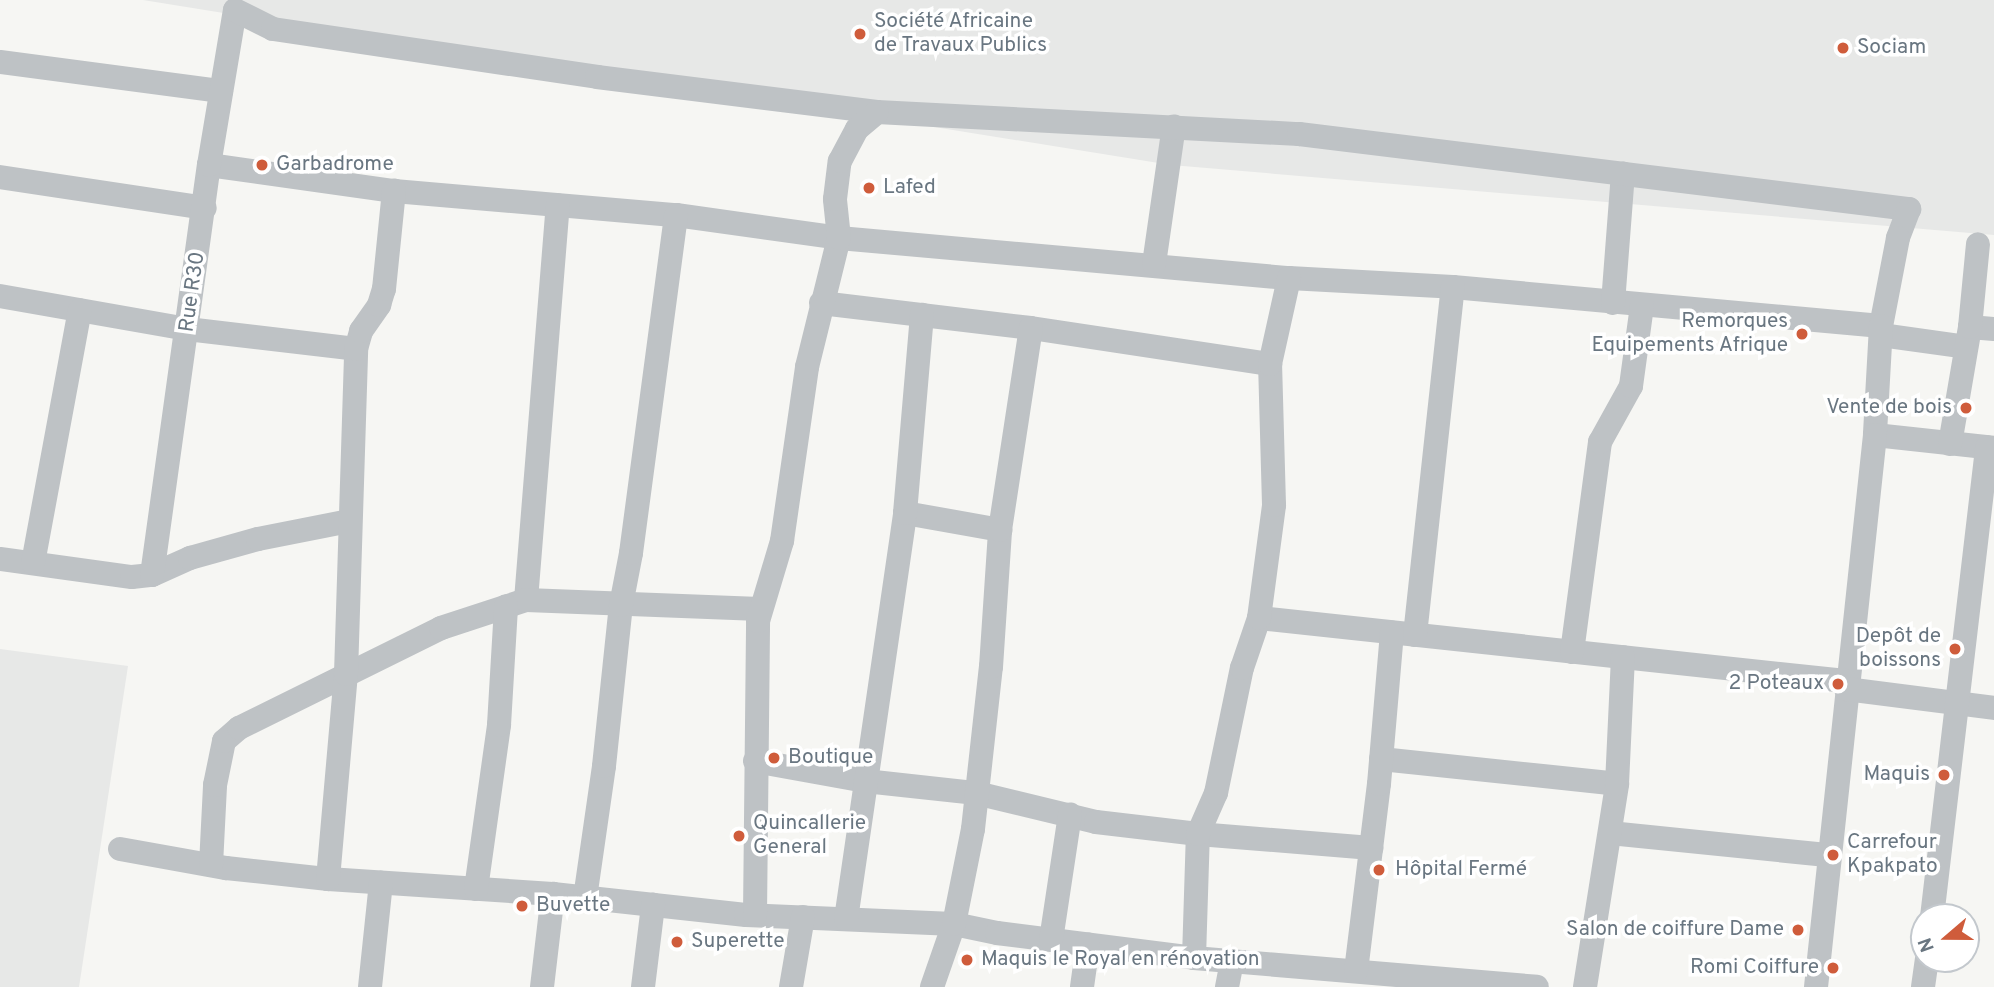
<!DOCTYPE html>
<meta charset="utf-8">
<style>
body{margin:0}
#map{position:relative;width:1994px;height:987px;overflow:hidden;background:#f6f6f3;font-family:Overpass,sans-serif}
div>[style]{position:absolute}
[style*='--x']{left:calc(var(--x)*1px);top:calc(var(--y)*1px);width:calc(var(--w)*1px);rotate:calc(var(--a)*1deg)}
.built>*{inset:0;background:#e7e8e7}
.minor>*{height:24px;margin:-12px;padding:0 12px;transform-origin:12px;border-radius:12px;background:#bec2c5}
.dots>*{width:19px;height:19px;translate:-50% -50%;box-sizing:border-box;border:4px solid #fff;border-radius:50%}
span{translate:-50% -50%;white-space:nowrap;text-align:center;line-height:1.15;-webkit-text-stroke:7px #fff;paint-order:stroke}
.poi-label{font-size:21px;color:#697681}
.left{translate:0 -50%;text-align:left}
.right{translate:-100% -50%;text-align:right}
.street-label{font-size:21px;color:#697681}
.north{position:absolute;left:1910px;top:903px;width:70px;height:70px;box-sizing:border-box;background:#fff;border:2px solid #c3c8cd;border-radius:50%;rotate:250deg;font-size:19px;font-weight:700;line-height:28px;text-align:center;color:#697681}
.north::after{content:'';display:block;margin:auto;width:24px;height:32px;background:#cf5c3b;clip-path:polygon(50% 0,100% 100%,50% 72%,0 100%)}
</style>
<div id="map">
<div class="built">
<div style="clip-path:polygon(143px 0,1994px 0,1994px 235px,1171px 165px)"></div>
<div style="clip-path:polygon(0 649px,128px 666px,79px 987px,0 987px)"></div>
</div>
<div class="minor">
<div style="--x:0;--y:62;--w:223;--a:7.5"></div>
<div style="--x:209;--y:165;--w:187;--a:8"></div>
<div style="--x:394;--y:191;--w:283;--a:4.9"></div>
<div style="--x:676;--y:215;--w:165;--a:8"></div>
<div style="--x:839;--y:238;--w:452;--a:5.1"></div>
<div style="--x:1289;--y:278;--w:164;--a:3.1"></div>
<div style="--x:1453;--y:287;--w:430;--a:5.2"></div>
<div style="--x:0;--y:177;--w:207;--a:8.6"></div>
<div style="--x:1154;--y:264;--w:139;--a:-81.8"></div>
<div style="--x:0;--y:296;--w:190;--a:10"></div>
<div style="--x:187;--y:329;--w:170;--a:6.7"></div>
<div style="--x:821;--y:303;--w:211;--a:6.8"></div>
<div style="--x:1031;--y:328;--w:242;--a:8.6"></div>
<div style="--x:1613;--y:303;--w:130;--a:-85.6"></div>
<div style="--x:1970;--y:327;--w:24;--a:5"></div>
<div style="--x:1881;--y:335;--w:86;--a:8"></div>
<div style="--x:1875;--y:435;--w:120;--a:6.2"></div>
<div style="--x:1950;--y:444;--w:119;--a:-80.3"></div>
<div style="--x:1970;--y:327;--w:83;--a:-84.5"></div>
<div style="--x:905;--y:513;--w:97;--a:10.1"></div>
<div style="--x:0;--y:559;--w:133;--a:7.8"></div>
<div style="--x:132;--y:577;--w:20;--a:-6"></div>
<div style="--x:152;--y:575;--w:42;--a:-24.1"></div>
<div style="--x:190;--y:558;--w:71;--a:-15.6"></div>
<div style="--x:258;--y:539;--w:93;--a:-11.2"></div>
<div style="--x:33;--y:563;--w:257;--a:-79.5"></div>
<div style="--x:152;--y:575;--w:414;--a:-82.1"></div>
<div style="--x:209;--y:165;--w:157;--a:-80.5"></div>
<div style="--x:235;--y:10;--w:42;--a:26.6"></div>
<div style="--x:273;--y:29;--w:328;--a:8.4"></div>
<div style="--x:597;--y:77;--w:282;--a:7.1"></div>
<div style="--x:877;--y:112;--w:423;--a:3"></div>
<div style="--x:1299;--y:134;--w:615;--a:7.01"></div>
<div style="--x:1909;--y:209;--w:31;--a:111"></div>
<div style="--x:1898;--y:238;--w:90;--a:100.9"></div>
<div style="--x:1881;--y:326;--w:109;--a:93.2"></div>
<div style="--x:1875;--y:435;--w:555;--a:96.1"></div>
<div style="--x:526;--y:600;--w:396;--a:-85.4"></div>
<div style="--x:1259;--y:618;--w:590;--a:6.13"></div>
<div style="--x:1415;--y:635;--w:350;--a:-83.8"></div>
<div style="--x:1572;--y:652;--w:212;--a:-82.4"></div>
<div style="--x:1600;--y:442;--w:64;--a:-61"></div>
<div style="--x:1631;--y:386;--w:81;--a:-82.2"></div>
<div style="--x:1846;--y:689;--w:149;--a:7.3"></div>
<div style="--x:1381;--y:759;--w:237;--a:6"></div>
<div style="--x:755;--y:761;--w:112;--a:10.3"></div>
<div style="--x:865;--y:781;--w:112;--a:6.2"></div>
<div style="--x:976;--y:793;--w:123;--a:13.6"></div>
<div style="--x:1096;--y:822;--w:103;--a:6.7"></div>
<div style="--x:1198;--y:834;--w:174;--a:4.6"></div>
<div style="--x:1610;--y:833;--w:218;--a:5.8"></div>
<div style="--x:120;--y:849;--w:108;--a:10.2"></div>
<div style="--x:226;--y:868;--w:103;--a:6.2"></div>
<div style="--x:328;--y:879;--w:225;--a:3.8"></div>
<div style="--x:553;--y:894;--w:194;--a:6.2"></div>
<div style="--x:746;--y:915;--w:208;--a:2.5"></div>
<div style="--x:954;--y:924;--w:44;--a:11.8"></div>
<div style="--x:997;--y:933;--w:199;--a:7.2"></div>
<div style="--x:1194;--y:958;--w:344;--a:4.8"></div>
<div style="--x:211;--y:865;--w:80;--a:-87.1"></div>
<div style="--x:215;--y:785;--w:45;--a:-78.4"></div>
<div style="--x:224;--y:741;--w:20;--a:-41"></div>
<div style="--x:239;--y:728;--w:225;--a:-26.3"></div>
<div style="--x:441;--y:628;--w:89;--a:-18.2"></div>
<div style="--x:526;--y:600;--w:234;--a:2.2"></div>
<div style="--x:328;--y:879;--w:206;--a:-85"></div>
<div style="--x:346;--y:674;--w:325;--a:-88.2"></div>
<div style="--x:356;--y:349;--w:19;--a:-74"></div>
<div style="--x:361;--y:331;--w:32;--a:-55"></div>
<div style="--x:379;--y:305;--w:17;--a:-73"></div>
<div style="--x:384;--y:289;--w:99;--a:-84.2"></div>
<div style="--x:476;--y:889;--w:166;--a:-82"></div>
<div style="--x:499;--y:725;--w:119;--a:-86.6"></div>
<div style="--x:585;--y:898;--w:133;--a:-81.8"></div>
<div style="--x:604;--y:766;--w:162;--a:-84"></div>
<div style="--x:621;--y:605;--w:53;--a:-79.1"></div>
<div style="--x:631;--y:553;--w:341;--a:-82.4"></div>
<div style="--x:755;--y:915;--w:294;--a:-89.4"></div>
<div style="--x:758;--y:621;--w:84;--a:-73.3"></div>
<div style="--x:782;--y:541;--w:176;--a:-81.8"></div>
<div style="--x:807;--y:367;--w:133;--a:-76.1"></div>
<div style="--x:839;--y:238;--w:39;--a:-96"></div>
<div style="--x:835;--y:199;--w:38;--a:-83"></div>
<div style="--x:840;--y:161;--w:36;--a:-62"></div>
<div style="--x:857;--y:129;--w:26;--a:-40"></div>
<div style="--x:1932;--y:917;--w:473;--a:-83.3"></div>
<div style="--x:846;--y:919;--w:410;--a:-81.7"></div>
<div style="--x:905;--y:513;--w:199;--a:-85.1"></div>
<div style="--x:1051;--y:940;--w:127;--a:-81.4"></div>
<div style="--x:1194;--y:958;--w:124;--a:-88.2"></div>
<div style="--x:1198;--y:834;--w:45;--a:-66.3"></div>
<div style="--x:1216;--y:793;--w:128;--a:-78.3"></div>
<div style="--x:1242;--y:668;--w:53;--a:-71.2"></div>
<div style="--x:1259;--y:618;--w:114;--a:-82.4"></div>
<div style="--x:1274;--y:505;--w:141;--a:-91.6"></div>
<div style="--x:1270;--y:364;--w:88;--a:-77.5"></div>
<div style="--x:1356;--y:971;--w:188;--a:-83"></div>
<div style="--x:1379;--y:784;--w:152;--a:-85.1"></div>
<div style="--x:370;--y:987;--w:105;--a:-84"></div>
<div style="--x:542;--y:987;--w:94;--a:-83.3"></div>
<div style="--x:643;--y:987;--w:83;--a:-83"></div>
<div style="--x:791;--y:987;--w:71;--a:-80.3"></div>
<div style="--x:932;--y:987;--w:67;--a:-70.8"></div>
<div style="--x:954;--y:924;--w:97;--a:-78.7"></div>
<div style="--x:973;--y:829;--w:163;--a:-83.7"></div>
<div style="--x:991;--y:667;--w:137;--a:-86.2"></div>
<div style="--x:1000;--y:530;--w:204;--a:-81.3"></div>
<div style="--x:1082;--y:987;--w:43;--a:-82.1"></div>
<div style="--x:1227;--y:987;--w:26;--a:-79"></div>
<div style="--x:1585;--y:987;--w:206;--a:-81"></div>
<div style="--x:1617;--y:784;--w:127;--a:-87.3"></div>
<div style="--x:1923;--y:987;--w:28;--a:-82"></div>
</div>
<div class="dots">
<div style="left:860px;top:34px;background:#cf5c3b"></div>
<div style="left:1843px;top:48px;background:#cf5c3b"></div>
<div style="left:262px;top:165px;background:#cf5c3b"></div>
<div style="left:869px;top:188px;background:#cf5c3b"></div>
<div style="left:1802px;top:334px;background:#cf5c3b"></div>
<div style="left:1966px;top:408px;background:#cf5c3b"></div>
<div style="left:1955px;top:649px;background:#cf5c3b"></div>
<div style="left:1838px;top:684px;background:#cf5c3b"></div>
<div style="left:774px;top:758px;background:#cf5c3b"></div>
<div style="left:1944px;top:775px;background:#cf5c3b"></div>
<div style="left:739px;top:836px;background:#cf5c3b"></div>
<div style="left:1833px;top:855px;background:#cf5c3b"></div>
<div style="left:1379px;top:870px;background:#cf5c3b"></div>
<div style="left:522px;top:906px;background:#cf5c3b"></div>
<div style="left:1798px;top:930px;background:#cf5c3b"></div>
<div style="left:677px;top:942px;background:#cf5c3b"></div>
<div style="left:967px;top:960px;background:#cf5c3b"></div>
<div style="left:1833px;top:968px;background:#cf5c3b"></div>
</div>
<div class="poi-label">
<span class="left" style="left:874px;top:34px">Société Africaine<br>de Travaux Publics</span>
<span class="left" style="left:1857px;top:48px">Sociam</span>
<span class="left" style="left:276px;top:165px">Garbadrome</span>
<span class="left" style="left:883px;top:188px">Lafed</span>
<span class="right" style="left:1788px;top:334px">Remorques<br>Equipements Afrique</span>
<span class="right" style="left:1952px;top:408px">Vente de bois</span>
<span class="right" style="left:1941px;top:649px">Depôt de<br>boissons</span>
<span class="right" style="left:1824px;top:684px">2 Poteaux</span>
<span class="left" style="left:788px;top:758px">Boutique</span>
<span class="right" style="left:1930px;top:775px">Maquis</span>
<span class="left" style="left:753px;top:836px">Quincallerie<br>General</span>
<span class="left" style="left:1847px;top:855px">Carrefour<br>Kpakpato</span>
<span class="left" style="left:1395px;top:870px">Hôpital Fermé</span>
<span class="left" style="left:536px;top:906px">Buvette</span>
<span class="right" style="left:1784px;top:930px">Salon de coiffure Dame</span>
<span class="left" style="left:691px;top:942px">Superette</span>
<span class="left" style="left:981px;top:960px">Maquis le Royal en rénovation</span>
<span class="right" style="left:1819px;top:968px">Romi Coiffure</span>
</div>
<div class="street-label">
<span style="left:193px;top:292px;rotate:-82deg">Rue R30</span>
</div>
<div class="north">N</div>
</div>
